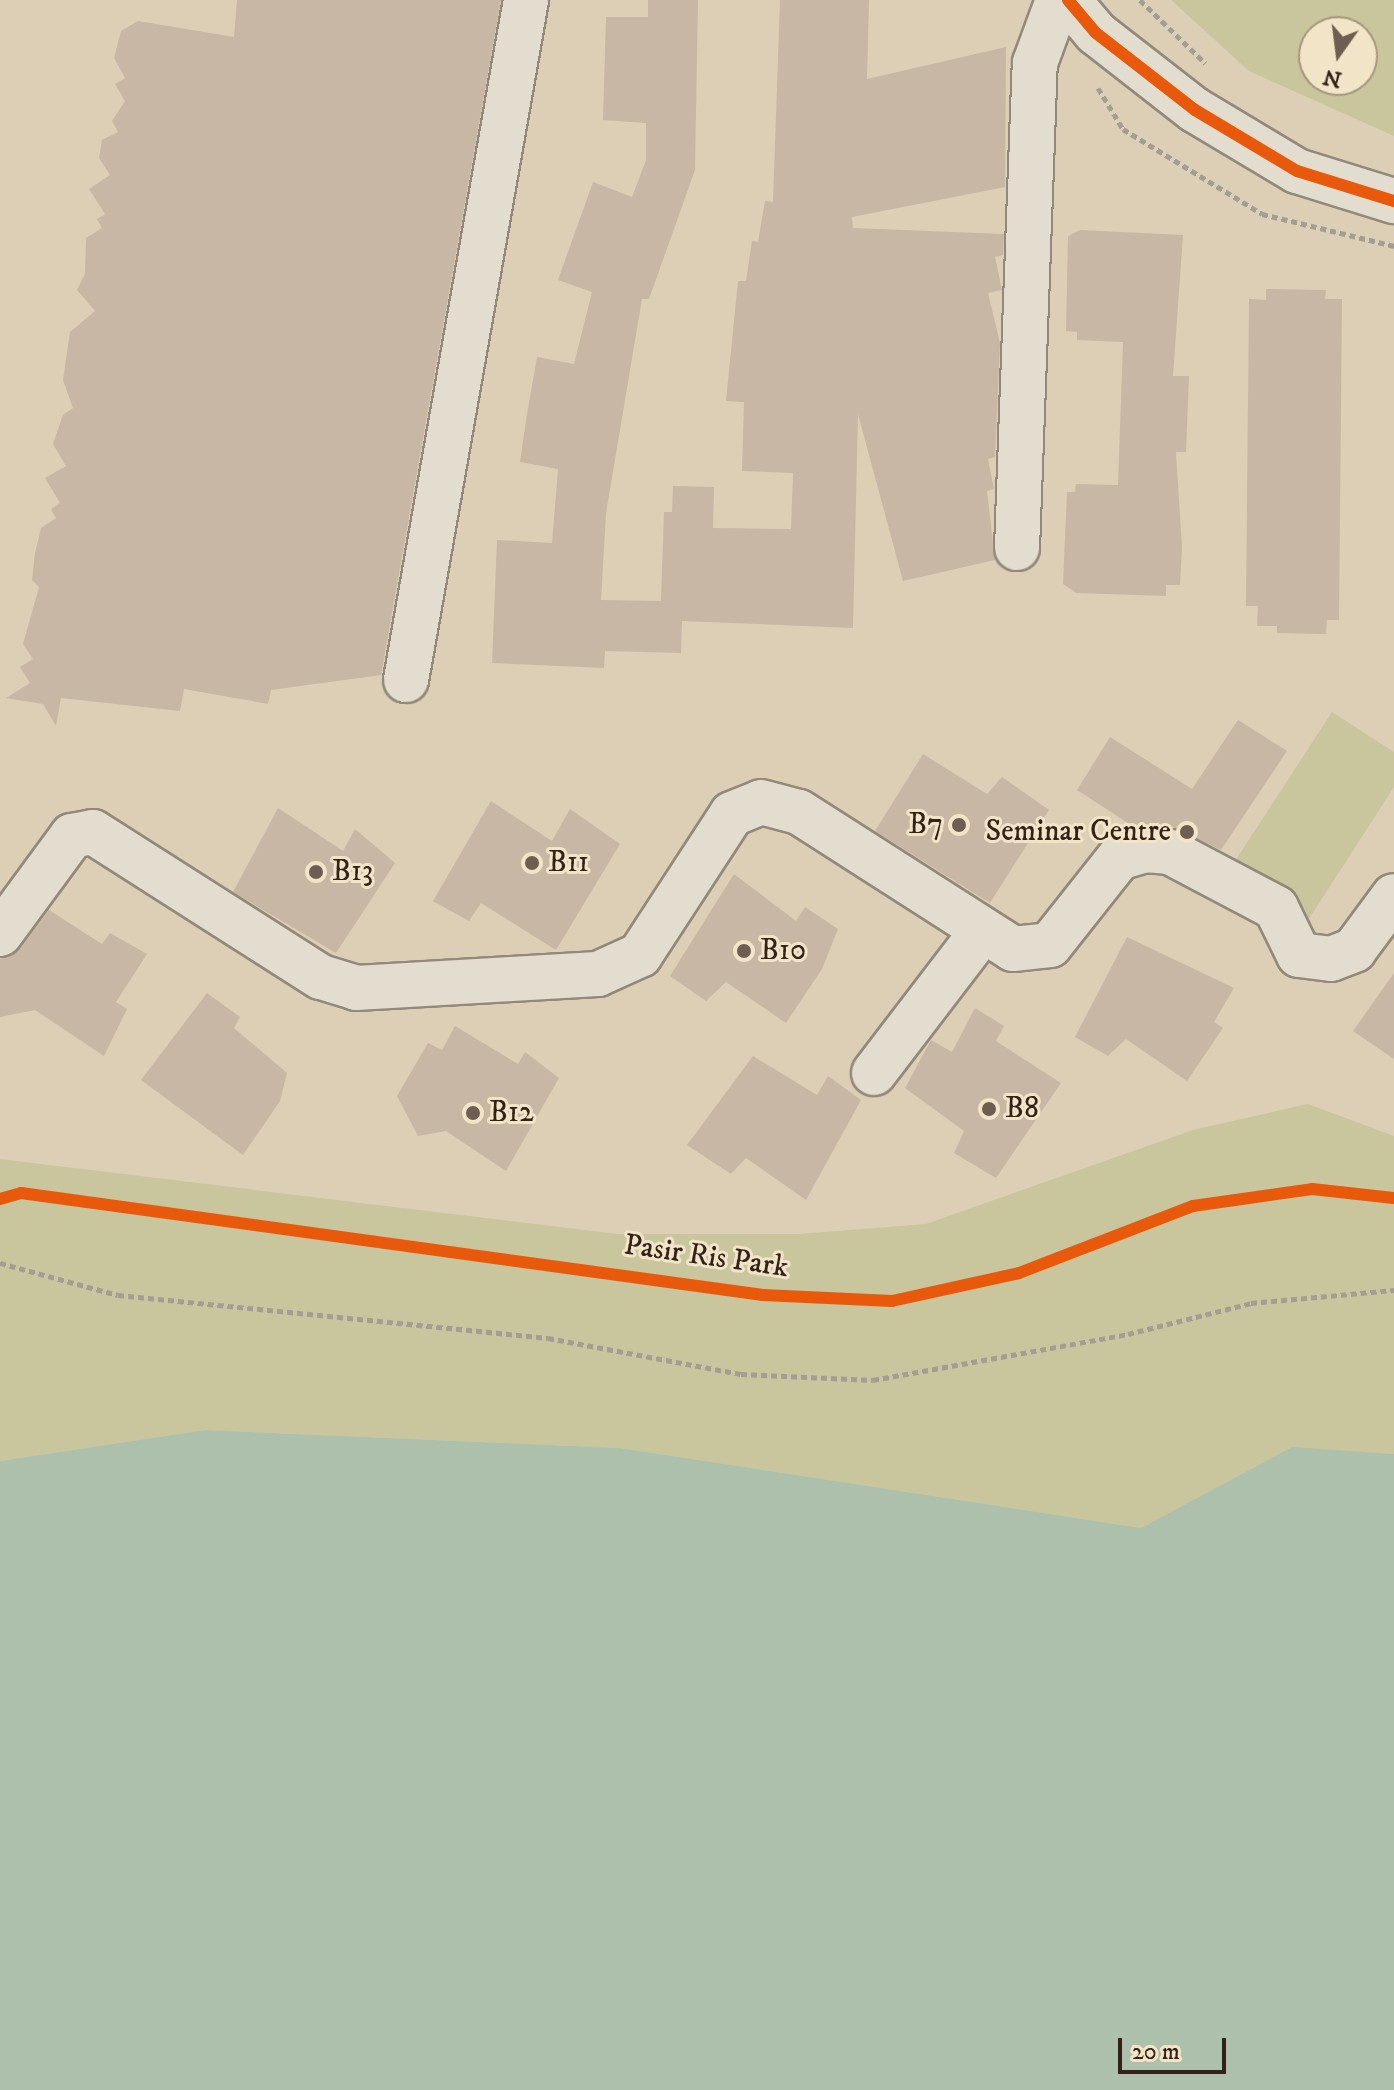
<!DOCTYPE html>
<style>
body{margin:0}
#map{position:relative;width:1394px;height:2090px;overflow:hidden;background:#dccfb6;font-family:"IM FELL DW Pica",serif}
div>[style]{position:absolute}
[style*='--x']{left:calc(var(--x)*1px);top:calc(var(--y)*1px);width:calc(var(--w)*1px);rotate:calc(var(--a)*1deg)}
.green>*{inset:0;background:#c9c59c}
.water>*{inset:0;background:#acc0ab}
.building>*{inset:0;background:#c7b7a4}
.path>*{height:5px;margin-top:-2.5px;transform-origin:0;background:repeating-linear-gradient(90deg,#a49d93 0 6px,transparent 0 10px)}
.roads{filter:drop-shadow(2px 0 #92897a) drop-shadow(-2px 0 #92897a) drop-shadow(0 2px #92897a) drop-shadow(0 -2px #92897a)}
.minor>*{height:44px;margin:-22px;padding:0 22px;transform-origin:22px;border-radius:22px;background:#e3ddd0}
.cycleway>*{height:12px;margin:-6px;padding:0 6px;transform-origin:6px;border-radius:6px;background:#e8590c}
.dots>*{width:22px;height:22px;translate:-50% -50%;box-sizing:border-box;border:4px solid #f2e4c6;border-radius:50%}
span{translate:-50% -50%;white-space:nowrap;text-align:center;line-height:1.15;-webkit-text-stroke:6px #f2e4c6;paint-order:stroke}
.poi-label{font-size:30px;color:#33211a}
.right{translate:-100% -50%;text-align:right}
.left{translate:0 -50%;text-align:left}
.street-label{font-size:30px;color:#33211a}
.north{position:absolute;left:1298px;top:16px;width:80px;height:80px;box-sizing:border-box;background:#f2e4c6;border:2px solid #a69681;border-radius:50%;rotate:194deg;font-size:22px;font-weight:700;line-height:32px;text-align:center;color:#33211a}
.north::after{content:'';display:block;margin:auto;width:28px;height:36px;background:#6e5e51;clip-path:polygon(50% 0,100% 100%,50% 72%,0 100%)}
.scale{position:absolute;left:1118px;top:2038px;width:108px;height:36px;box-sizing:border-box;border:4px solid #33211a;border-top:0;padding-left:10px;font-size:24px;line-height:28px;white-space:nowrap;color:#33211a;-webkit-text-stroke:6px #f2e4c6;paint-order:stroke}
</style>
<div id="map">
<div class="green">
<div style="clip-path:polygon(evenodd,1171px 0,1394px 0,1394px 136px,1249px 71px,1171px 0,1362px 32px,1362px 80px,1314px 80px,1314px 32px,1362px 32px)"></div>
<div style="clip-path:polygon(1332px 712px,1394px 752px,1394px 787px,1303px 928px,1224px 878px)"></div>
<div style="clip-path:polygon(1308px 1104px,1394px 1136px,1394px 1454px,1290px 1448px,1141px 1528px,620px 1448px,205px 1430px,0 1461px,0 1159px,617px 1234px,799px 1234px,926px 1224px,1193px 1130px)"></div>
</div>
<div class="water">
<div style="clip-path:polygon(205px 1430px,620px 1448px,1141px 1528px,1292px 1447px,1394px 1454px,1394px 2090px,0 2090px,0 1461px)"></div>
</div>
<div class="building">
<div style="clip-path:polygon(237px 0,501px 0,381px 675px,271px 690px,268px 704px,184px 689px,180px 711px,61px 698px,56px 726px,43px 704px,6px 698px,30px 683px,20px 667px,33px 659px,23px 644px,39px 587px,32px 580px,35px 553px,41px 528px,56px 518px,51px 509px,60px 503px,45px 478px,66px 466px,53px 444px,63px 415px,73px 408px,63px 380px,70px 332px,95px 311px,77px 290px,85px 274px,86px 238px,102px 228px,97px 219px,105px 214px,89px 189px,110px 175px,99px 158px,102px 140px,118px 132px,112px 121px,125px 101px,115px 84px,125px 78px,114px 58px,121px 31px,138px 21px,234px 37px)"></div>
<div style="clip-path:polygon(648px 0,698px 0,695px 170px,649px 299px,642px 299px,606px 513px,601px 600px,661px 601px,664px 512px,672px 512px,673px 486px,714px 487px,713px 528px,791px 529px,793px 473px,742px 471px,744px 402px,726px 401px,738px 281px,746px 281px,752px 241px,758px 242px,765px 201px,773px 202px,780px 0,869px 0,867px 79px,1006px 47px,1005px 187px,852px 217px,853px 228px,1004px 234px,1003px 255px,995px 257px,1002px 290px,988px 293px,1000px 343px,995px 457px,988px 459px,994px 489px,987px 491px,995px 560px,903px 581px,858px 414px,853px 628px,682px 621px,681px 653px,605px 651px,604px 668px,492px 663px,497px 540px,552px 543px,558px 469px,520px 462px,527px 414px,537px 357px,574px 364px,592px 292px,558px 280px,593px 182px,632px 197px,646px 160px,646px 123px,603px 120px,606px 17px,648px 17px)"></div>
<div style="clip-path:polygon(1080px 230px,1183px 235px,1173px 376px,1189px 376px,1186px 452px,1176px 452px,1182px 547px,1180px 585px,1166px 585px,1166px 596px,1076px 593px,1063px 584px,1067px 492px,1075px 492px,1076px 484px,1118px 485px,1123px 342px,1077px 340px,1077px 332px,1066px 331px,1068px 236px)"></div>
<div style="clip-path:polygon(1266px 289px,1326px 290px,1325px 299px,1342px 299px,1339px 620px,1327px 620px,1326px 634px,1277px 633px,1277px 626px,1257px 626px,1258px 606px,1246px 606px,1249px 299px,1266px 300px)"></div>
<div style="clip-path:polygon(1238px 720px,1287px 751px,1221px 850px,1173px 827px,1134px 827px,1077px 790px,1110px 737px,1192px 789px)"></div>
<div style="clip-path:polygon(923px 754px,987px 794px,1002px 777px,1049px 810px,990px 903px,875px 831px)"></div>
<div style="clip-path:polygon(491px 801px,552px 841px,570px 809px,620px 844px,556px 950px,481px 903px,469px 921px,433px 901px)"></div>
<div style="clip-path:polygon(278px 808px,343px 851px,355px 829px,395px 863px,336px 953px,233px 892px)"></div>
<div style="clip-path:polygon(734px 874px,796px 921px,805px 907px,838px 929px,822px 969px,786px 1023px,726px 982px,706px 1001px,670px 976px)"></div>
<div style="clip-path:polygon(49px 910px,102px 944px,110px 933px,147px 954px,116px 1002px,127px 1009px,104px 1056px,35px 1010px,0 1017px,0 959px,20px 949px)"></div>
<div style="clip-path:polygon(1127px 937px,1234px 988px,1214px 1022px,1223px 1028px,1187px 1081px,1126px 1039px,1108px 1056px,1075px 1037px)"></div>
<div style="clip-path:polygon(1394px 973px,1394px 1059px,1353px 1031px)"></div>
<div style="clip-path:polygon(207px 993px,240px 1017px,234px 1028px,287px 1073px,280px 1101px,243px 1155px,141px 1080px)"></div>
<div style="clip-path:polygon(975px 1008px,1004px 1026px,996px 1041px,1061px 1083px,996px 1178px,954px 1153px,964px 1131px,905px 1088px,931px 1040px,952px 1052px)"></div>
<div style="clip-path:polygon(455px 1026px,518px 1064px,525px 1052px,559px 1078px,506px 1171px,446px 1131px,418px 1136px,397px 1096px,428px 1043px,442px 1050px)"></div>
<div style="clip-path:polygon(753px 1056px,817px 1095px,828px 1076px,861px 1100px,806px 1200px,746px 1158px,731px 1174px,687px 1145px)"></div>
</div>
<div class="path">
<div style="--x:1140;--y:0;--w:91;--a:44.1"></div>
<div style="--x:1098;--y:88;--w:48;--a:58.6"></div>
<div style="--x:1123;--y:129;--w:163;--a:31.4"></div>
<div style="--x:1262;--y:214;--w:136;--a:13.6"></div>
<div style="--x:0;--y:1263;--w:122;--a:15.2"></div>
<div style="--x:118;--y:1295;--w:432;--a:5.7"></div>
<div style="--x:548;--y:1338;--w:196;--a:10.6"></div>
<div style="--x:741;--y:1374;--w:132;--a:2.6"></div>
<div style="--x:873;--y:1380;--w:259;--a:-10.2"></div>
<div style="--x:1128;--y:1334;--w:127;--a:-14.1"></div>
<div style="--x:1251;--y:1303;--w:144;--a:-5.2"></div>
</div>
<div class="roads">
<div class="minor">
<div style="--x:1068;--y:0;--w:43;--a:49.7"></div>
<div style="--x:1096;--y:33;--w:125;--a:37.9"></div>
<div style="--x:1195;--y:110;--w:119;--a:30.9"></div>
<div style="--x:1297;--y:171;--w:102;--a:17.2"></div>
<div style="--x:1017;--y:548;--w:485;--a:-87.9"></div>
<div style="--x:1035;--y:63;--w:67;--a:-69.9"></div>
<div style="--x:406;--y:680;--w:691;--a:-79.99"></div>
<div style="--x:0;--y:934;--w:122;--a:-53.7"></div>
<div style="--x:72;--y:836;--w:21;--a:-11"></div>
<div style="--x:93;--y:832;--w:270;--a:32.5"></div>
<div style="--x:321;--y:977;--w:37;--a:17"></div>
<div style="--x:356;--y:988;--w:242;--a:-3.3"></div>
<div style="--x:598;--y:974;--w:46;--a:-24.3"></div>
<div style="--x:640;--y:955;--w:168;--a:-56.9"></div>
<div style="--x:732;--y:814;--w:31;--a:-22"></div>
<div style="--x:761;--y:802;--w:39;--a:15"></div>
<div style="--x:799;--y:812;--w:254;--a:32.6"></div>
<div style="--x:1013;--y:949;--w:37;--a:-6"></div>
<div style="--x:1050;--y:945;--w:111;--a:-51.6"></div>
<div style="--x:1119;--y:858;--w:27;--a:-17"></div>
<div style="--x:1145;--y:850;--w:25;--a:5"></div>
<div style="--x:1170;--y:852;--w:120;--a:27.8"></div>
<div style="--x:1276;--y:908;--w:52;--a:63.9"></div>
<div style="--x:1299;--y:955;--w:32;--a:7"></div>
<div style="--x:1331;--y:959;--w:25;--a:-21"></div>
<div style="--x:1354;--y:950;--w:67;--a:-53.5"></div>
<div style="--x:874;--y:1073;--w:176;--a:-52.6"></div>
</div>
</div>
<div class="cycleway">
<div style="--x:1068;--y:0;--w:43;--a:49.7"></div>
<div style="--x:1096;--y:33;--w:125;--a:37.9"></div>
<div style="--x:1195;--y:110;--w:119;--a:30.9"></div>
<div style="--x:1297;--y:171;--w:102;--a:17.2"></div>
<div style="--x:0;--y:1199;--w:22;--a:-16"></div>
<div style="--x:21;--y:1193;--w:749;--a:7.83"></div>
<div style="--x:763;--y:1295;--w:129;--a:2.7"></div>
<div style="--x:892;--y:1301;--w:130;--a:-12.4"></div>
<div style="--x:1019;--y:1273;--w:186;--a:-21.1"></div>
<div style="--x:1193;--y:1206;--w:120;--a:-8.1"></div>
<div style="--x:1312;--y:1189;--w:82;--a:6.3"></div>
</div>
<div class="dots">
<div style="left:959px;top:825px;background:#6e5e51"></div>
<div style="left:1187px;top:832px;background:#6e5e51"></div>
<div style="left:532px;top:863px;background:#6e5e51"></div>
<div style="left:316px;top:872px;background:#6e5e51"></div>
<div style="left:744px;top:951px;background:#6e5e51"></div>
<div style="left:989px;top:1109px;background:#6e5e51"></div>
<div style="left:473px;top:1113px;background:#6e5e51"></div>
</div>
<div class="poi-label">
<span class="right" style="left:943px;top:825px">B7</span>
<span class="right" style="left:1171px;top:832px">Seminar Centre</span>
<span class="left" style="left:548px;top:863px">B11</span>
<span class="left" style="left:332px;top:872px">B13</span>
<span class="left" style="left:760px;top:951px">B10</span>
<span class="left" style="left:1005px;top:1109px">B8</span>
<span class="left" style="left:489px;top:1113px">B12</span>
</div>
<div class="street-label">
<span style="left:706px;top:1257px;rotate:8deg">Pasir Ris Park</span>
</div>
<div class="north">N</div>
<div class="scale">20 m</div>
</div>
